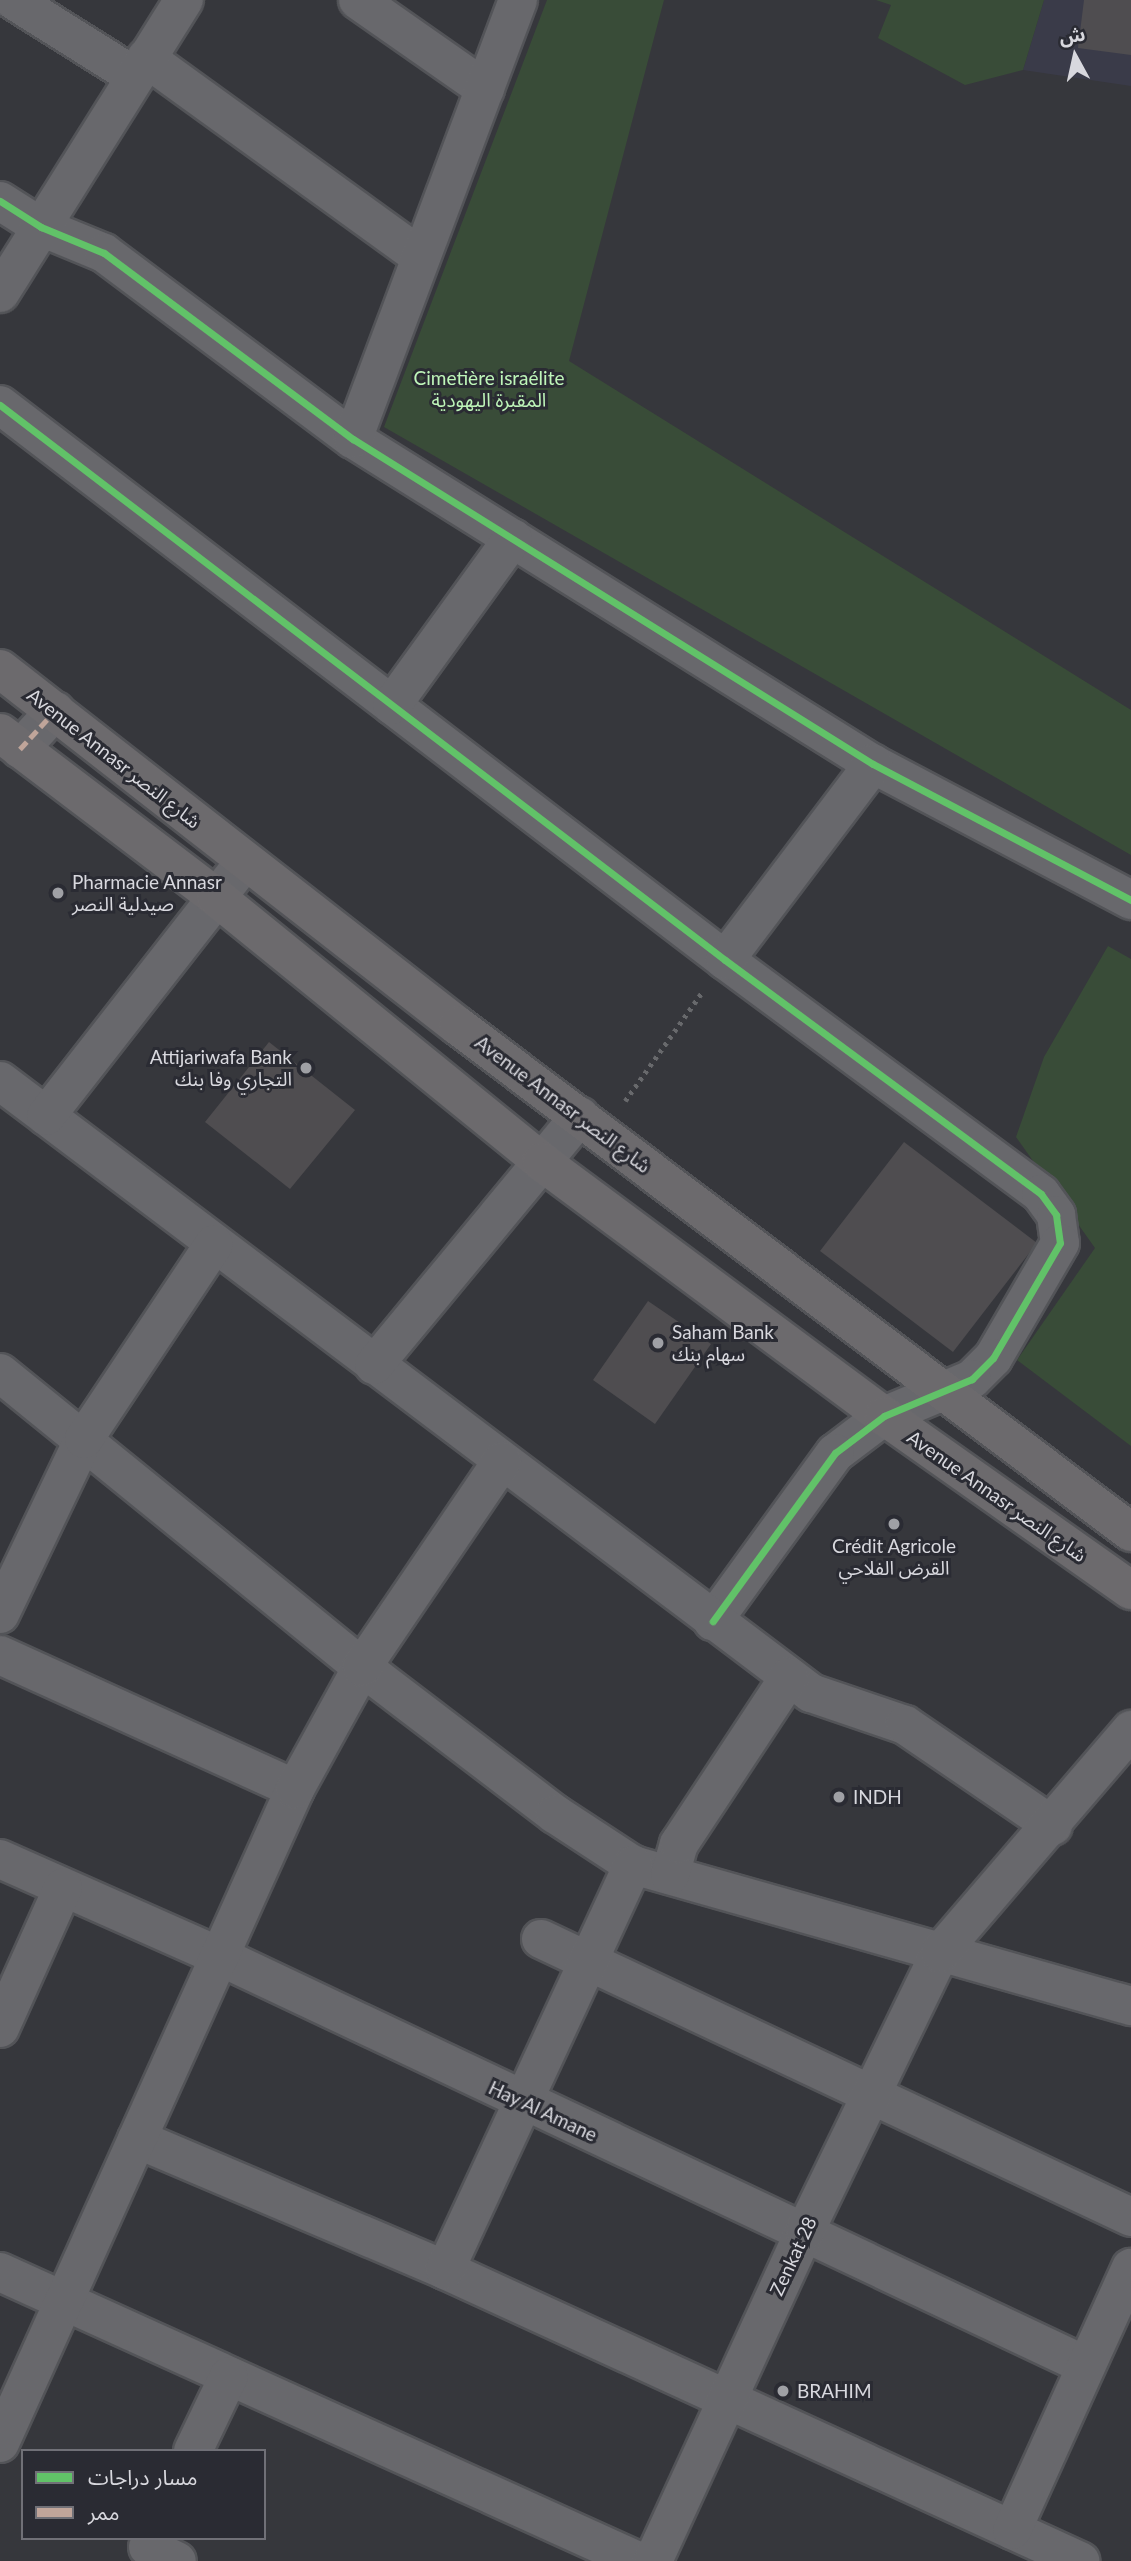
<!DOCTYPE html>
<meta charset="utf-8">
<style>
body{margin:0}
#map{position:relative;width:1131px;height:2561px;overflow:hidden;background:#36373c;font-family:Lato,"Noto Sans Arabic",sans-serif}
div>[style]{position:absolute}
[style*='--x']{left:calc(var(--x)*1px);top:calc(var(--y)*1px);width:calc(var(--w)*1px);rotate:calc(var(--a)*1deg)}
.built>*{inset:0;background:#3a3b49}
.green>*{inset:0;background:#394c38}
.building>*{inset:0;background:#4f4d50}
.path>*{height:4.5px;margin-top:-2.25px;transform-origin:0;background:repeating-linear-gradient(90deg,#68696c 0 3.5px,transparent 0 8.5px)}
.roads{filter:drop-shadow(2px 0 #535458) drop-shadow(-2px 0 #535458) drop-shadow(0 2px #535458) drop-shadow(0 -2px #535458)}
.street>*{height:38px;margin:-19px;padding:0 19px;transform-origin:19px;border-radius:19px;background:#68686c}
.secondary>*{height:38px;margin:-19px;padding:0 19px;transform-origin:19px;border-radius:19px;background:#6c6a6d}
.quiet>*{height:5px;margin-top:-2.5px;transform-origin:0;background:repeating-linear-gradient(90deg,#c0a59a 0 10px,transparent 0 15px)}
.cycleway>*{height:7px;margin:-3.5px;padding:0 3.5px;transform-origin:3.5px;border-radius:3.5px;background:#61c268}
.dots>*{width:19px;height:19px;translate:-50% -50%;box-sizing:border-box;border:4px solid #2a2b33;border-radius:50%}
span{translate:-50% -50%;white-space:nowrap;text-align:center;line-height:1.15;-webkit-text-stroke:6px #2a2b33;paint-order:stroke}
.park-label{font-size:19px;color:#bef5b9}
.street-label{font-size:19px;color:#d8d8de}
.poi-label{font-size:19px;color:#d8d8de}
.left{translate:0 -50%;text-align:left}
.right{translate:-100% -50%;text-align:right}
.legend{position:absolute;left:21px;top:2449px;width:245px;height:91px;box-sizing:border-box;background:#2a2b33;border:2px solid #707077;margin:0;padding:9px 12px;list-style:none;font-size:21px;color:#d8d8de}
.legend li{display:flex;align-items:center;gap:14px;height:35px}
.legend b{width:35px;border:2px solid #707077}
.north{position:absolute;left:1040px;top:21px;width:70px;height:70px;-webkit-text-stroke:5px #2a2b33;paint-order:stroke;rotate:352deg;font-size:19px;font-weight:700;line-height:28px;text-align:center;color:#d8d8de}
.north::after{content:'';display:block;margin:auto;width:24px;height:32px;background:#d8d8de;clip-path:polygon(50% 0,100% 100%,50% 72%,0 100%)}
</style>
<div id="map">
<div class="built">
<div style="clip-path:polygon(1044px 0,1131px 0,1131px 86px,1023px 70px)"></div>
</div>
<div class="green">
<div style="clip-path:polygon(547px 0,664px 0,569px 361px,1131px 710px,1131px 855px,384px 427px)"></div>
<div style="clip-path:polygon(876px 0,1044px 0,1023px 70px,965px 85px,878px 38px,891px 5px)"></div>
<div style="clip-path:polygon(1108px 946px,1131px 959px,1131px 1446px,1017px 1360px,1095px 1248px,1016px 1137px,1044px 1057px)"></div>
</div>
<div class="building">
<div style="clip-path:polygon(1084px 0,1131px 0,1131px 55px,1078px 48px)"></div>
<div style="clip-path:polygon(269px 1042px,355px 1110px,290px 1189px,205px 1122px)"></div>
<div style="clip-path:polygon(904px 1142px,1037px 1243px,953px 1352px,820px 1251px)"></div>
<div style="clip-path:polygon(648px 1301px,711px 1344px,655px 1424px,593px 1380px)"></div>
</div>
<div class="path">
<div style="--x:625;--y:1101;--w:135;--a:-54.7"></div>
</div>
<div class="roads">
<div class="street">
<div style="--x:13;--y:0;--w:143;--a:32.1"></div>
<div style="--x:358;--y:0;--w:155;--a:35"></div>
<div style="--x:146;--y:58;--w:339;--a:35.9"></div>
<div style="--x:0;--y:201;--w:49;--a:32.4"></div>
<div style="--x:41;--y:227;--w:68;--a:22.4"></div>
<div style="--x:104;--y:253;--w:311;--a:36.8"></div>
<div style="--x:353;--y:439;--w:613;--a:32.01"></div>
<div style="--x:873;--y:764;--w:292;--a:27.8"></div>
<div style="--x:0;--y:293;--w:346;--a:-57.9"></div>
<div style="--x:0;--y:405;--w:913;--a:37.43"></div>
<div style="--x:725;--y:960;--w:393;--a:36.5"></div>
<div style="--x:1041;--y:1194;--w:26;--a:54"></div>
<div style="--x:1056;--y:1215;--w:28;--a:82"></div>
<div style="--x:1060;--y:1243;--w:133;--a:120.2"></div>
<div style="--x:993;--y:1358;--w:30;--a:135"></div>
<div style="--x:972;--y:1379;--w:95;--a:157.2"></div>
<div style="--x:884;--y:1416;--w:61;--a:142.9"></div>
<div style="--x:835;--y:1453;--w:208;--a:126"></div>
<div style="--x:353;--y:439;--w:469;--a:-69.4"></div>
<div style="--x:392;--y:705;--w:206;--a:-54.1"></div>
<div style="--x:20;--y:749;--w:52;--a:-47.4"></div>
<div style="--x:725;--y:960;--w:246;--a:-52.9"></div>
<div style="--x:0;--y:1081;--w:1016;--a:37.04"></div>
<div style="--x:811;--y:1693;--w:99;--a:18.8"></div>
<div style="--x:905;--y:1725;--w:179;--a:34.3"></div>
<div style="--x:46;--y:1116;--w:323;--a:-52"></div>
<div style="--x:374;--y:1365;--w:323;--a:-50.4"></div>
<div style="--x:0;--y:1373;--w:466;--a:39.1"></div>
<div style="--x:362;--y:1667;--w:243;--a:37.3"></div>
<div style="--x:555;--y:1814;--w:93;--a:33.2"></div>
<div style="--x:633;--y:1865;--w:518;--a:15.81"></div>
<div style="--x:0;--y:1614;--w:194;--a:-64.4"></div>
<div style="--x:84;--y:1439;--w:234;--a:-56.3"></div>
<div style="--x:0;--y:1655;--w:324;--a:24.4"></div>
<div style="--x:0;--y:1859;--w:242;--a:23.9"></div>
<div style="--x:221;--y:1957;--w:955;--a:25.28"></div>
<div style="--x:670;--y:1875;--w:32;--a:-74"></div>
<div style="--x:679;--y:1844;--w:200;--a:-56.6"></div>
<div style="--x:541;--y:1939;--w:652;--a:25.23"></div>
<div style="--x:0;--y:2028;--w:154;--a:-65.8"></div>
<div style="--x:137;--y:2139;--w:335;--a:23"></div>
<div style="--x:445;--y:2270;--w:699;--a:24.62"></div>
<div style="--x:445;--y:2270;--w:447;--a:-65.1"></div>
<div style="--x:0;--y:2272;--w:700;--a:24.37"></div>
<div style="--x:0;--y:2443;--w:717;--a:-65.72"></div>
<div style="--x:295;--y:1789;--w:139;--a:-61.2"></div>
<div style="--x:362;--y:1667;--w:249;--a:-55.8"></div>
<div style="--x:193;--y:2451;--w:83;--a:-64.4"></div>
<div style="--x:1012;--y:2530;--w:288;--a:-65.6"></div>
<div style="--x:148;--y:2547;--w:32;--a:26"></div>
<div style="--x:653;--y:2561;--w:363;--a:-65.3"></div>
<div style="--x:805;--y:2231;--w:309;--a:-64.1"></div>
<div style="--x:940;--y:1953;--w:294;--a:-49.4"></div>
</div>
<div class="secondary">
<div style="--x:0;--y:669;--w:581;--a:37.94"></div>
<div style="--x:458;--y:1026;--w:842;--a:36.94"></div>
<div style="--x:0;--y:733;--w:271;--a:37.2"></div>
<div style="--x:216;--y:897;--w:420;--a:39.1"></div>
<div style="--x:542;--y:1162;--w:426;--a:36.6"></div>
<div style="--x:884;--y:1416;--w:302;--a:35.2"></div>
</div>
</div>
<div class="quiet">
<div style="--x:20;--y:749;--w:52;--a:-47.4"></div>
</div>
<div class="cycleway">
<div style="--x:0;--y:201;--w:49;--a:32.4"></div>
<div style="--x:41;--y:227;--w:68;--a:22.4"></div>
<div style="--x:104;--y:253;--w:311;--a:36.8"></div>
<div style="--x:353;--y:439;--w:613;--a:32.01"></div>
<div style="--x:873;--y:764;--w:292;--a:27.8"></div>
<div style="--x:0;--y:405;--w:913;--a:37.43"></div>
<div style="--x:725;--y:960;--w:393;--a:36.5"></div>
<div style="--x:1041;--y:1194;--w:26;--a:54"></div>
<div style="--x:1056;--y:1215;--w:28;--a:82"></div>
<div style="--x:1060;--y:1243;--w:133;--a:120.2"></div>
<div style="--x:993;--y:1358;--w:30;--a:135"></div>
<div style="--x:972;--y:1379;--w:95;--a:157.2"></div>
<div style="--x:884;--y:1416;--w:61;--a:142.9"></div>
<div style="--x:835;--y:1453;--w:208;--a:126"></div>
</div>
<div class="dots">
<div style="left:58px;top:893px;background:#9fa0a5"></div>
<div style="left:306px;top:1068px;background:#9fa0a5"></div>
<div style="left:658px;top:1343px;background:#9fa0a5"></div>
<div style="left:894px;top:1524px;background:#9fa0a5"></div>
<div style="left:839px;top:1797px;background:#9fa0a5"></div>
<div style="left:783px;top:2391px;background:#9fa0a5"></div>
</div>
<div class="park-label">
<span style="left:489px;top:389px">Cimetière israélite<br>المقبرة اليهودية</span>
</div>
<div class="street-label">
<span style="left:114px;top:758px;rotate:38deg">Avenue Annasr شارع النصر</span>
<span style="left:563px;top:1104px;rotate:37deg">Avenue Annasr شارع النصر</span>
<span style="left:997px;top:1496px;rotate:35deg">Avenue Annasr شارع النصر</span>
<span style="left:543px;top:2111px;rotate:25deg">Hay Al Amane</span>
<span style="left:793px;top:2256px;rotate:-65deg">Zenkat 28</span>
</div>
<div class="poi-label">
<span class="left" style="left:72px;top:893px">Pharmacie Annasr<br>صيدلية النصر</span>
<span class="right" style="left:292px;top:1068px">Attijariwafa Bank<br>التجاري وفا بنك</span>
<span class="left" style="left:672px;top:1343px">Saham Bank<br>سهام بنك</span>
<span style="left:894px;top:1557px">Crédit Agricole<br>القرض الفلاحي</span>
<span class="left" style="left:853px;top:1797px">INDH</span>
<span class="left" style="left:797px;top:2391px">BRAHIM</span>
</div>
<ul class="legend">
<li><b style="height:9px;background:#61c268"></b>مسار دراجات</li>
<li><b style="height:9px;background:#c0a59a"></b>ممر</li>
</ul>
<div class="north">ش</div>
</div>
